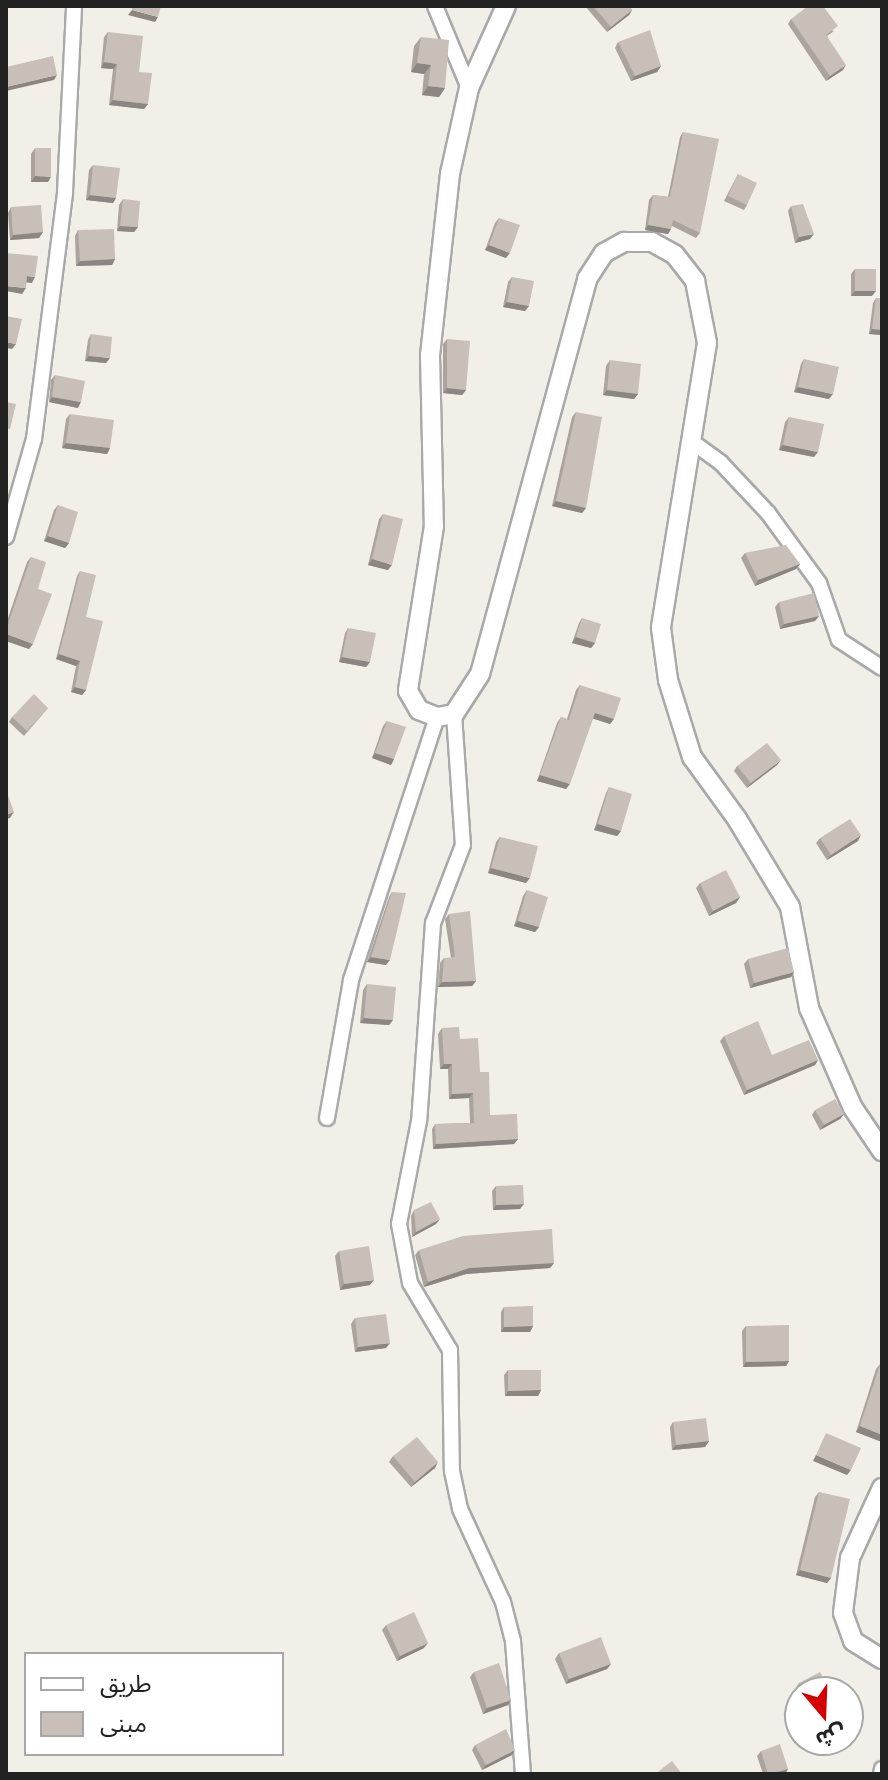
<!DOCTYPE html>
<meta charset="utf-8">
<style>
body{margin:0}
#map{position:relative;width:888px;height:1780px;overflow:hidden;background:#f2efe9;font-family:"Archivo Narrow","Noto Sans Arabic",sans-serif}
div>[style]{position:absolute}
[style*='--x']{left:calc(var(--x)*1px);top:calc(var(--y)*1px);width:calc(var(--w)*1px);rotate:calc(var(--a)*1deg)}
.roads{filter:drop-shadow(2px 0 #a9a9a9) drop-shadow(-2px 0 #a9a9a9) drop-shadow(0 2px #a9a9a9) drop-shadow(0 -2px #a9a9a9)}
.minor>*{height:14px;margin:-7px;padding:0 7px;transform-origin:7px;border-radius:7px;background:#fff}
.tertiary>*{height:18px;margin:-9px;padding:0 9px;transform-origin:9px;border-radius:9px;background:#fff}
.wall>*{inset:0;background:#aba49e}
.shaded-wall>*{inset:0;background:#8b8681}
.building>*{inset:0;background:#c7bfb8}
span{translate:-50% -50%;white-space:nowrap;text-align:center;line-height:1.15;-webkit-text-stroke:7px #fff;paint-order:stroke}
.frame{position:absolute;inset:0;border:8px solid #222;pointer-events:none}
.legend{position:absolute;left:24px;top:1652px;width:260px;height:104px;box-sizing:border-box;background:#fff;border:2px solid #a7a7a7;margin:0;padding:10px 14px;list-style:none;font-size:24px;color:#222}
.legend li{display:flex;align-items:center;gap:16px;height:40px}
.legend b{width:40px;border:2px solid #a7a7a7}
.north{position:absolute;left:784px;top:1676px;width:80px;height:80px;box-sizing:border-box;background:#fff;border:2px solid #a7a7a7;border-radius:50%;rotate:161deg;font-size:22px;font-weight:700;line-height:32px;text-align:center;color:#222}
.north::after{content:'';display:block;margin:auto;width:28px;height:36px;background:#d40000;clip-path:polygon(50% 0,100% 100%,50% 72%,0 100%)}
</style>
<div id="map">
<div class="roads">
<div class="minor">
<div style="--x:435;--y:6;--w:89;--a:67.5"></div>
<div style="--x:691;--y:441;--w:37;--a:36"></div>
<div style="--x:721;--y:463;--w:69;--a:46.8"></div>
<div style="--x:768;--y:513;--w:87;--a:53.9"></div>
<div style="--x:819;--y:583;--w:60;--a:70.7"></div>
<div style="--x:839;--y:640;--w:51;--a:33.1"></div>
<div style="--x:6;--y:537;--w:102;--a:-74.1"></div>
<div style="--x:34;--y:439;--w:249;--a:-82.8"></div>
<div style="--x:65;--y:192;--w:186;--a:-87.2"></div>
<div style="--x:454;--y:714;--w:131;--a:86.1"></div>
<div style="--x:463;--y:845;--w:84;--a:111"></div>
<div style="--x:433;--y:923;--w:198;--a:94"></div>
<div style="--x:419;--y:1121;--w:105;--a:101"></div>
<div style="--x:399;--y:1224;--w:60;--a:79.4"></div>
<div style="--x:410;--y:1283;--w:78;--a:59.2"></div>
<div style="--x:450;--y:1350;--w:121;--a:89.1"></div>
<div style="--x:452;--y:1471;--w:39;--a:78"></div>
<div style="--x:460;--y:1509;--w:102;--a:65.2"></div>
<div style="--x:503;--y:1602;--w:40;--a:75.6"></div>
<div style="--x:513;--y:1641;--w:133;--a:85.7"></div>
<div style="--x:327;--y:1118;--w:140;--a:-80.1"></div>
<div style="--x:351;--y:980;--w:277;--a:-71.9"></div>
<div style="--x:881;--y:1774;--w:5;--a:-79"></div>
</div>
<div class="tertiary">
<div style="--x:506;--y:6;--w:90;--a:114.3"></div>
<div style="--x:469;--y:88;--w:88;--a:102.5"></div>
<div style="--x:450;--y:174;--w:182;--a:96.3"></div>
<div style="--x:430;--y:355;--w:171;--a:88.7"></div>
<div style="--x:434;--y:526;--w:167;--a:99"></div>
<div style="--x:408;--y:691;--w:22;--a:60"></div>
<div style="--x:419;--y:710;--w:19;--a:21"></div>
<div style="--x:437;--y:717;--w:17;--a:-10"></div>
<div style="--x:454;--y:714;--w:48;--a:-57"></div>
<div style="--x:480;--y:674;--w:409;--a:-74.8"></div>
<div style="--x:587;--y:279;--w:31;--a:-57"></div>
<div style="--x:604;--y:253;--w:23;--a:-29"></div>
<div style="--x:624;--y:242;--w:28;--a:0"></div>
<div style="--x:652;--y:242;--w:26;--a:29"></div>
<div style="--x:675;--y:255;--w:33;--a:52"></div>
<div style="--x:695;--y:281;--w:63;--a:79"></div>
<div style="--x:707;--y:343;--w:289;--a:99.2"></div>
<div style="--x:661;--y:628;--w:52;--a:82.3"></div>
<div style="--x:668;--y:680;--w:81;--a:72.7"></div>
<div style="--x:692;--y:757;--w:77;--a:54"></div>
<div style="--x:737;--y:819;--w:103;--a:58.9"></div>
<div style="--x:790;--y:907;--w:103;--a:79.3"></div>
<div style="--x:809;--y:1008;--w:109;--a:66.3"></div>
<div style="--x:853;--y:1108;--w:52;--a:56"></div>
<div style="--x:882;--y:1488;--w:77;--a:114.6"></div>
<div style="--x:850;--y:1558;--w:55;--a:97.3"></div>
<div style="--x:843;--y:1613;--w:30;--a:70"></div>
<div style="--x:853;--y:1641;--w:34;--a:32"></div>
</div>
</div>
<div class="wall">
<div style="clip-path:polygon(585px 6px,629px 6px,632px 10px,629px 15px,607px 32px)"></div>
<div style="clip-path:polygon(791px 19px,834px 31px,827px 36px,843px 70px,826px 81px,788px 24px)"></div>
<div style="clip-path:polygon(108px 32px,148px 104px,144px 109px,109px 105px,113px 69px,101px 68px,104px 37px)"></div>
<div style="clip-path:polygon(421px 37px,445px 88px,439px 97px,422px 95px,424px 74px,411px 72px,414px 46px)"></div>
<div style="clip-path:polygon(618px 42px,661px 66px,657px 72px,631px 81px,615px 48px)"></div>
<div style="clip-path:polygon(683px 132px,700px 233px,696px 238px,672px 226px,668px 234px,645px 230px,649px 200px,653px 195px,668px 197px,680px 137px)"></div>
<div style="clip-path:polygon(35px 148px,48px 182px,31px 182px,31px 154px)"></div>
<div style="clip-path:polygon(93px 165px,116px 198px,113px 203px,86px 200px,89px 170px)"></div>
<div style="clip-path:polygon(738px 174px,747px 205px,744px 210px,724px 201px)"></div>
<div style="clip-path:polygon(123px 199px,138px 227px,134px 232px,117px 231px,119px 205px)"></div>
<div style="clip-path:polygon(791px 206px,810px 239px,795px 243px,788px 211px)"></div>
<div style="clip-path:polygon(11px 207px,43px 232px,39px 238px,10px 240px,8px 213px)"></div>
<div style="clip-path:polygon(499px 218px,506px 258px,485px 250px,495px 223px)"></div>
<div style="clip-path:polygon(78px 230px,115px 259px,112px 265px,76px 266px,75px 236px)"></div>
<div style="clip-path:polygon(855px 269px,872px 296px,851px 296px,851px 274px)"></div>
<div style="clip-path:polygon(512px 277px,529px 306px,525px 311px,503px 307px,508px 282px)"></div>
<div style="clip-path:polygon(876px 298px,882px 335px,869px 334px,873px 303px)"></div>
<div style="clip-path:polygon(91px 334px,106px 363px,85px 361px,88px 340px)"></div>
<div style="clip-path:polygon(447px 339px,466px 390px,462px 395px,443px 393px,443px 344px)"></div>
<div style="clip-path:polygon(804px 359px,829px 399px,794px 392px,801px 364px)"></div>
<div style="clip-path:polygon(610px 360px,638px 394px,634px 399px,603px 395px,606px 366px)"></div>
<div style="clip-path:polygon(55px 375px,78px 408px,49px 402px,51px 380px)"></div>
<div style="clip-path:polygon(576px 412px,586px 508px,582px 513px,552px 506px,572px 417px)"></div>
<div style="clip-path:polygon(70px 414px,110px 448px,107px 454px,62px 448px,66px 419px)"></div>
<div style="clip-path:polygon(789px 417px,814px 457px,779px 450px,785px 422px)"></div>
<div style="clip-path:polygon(58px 505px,69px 543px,65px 548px,44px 541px,54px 510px)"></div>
<div style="clip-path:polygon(383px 514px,388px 570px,368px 565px,379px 519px)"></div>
<div style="clip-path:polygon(745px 553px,800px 564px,796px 569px,755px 586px,741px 558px)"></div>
<div style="clip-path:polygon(31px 557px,38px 589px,29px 649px,6px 641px,6px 624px,27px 562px)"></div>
<div style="clip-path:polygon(80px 571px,86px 617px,86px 690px,82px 695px,71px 692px,76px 666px,56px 659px,77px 576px)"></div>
<div style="clip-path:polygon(779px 602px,819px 616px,815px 621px,780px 629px,775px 607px)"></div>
<div style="clip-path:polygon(582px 618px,595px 643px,591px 648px,572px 643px,579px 623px)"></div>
<div style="clip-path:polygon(348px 628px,370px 662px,366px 667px,339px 662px,345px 633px)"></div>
<div style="clip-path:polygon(580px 685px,614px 719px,610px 724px,593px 718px,566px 789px,537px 781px,557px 723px,561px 717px,567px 719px,576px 690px)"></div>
<div style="clip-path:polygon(48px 708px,24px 736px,9px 722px,12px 717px)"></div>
<div style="clip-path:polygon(387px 721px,394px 759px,391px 765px,372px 758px,383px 726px)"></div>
<div style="clip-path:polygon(777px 765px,747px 788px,734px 771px,737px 766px)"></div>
<div style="clip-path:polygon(609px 787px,621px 831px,617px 836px,594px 830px,606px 793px)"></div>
<div style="clip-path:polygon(500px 837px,526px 883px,488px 873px,496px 842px)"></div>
<div style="clip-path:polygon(820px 838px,858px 841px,827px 860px,816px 843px)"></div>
<div style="clip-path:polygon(700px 883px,740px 897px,736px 903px,709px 916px,696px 888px)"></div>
<div style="clip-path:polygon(527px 890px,539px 927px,535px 932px,514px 926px,523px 896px)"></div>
<div style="clip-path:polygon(392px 892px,386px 965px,367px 962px,389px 897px)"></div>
<div style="clip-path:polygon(449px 914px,476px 981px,472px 986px,438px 987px,440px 963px,444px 958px,451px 958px,445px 919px)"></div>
<div style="clip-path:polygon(748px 959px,791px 977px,750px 988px,744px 964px)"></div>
<div style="clip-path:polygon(367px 984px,393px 1020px,389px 1025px,360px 1023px,363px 990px)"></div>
<div style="clip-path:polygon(442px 1028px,460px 1039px,480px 1072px,490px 1115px,518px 1139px,514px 1144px,433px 1149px,432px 1129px,435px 1124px,470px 1123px,469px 1098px,449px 1099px,448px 1069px,440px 1069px,438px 1034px)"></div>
<div style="clip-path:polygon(724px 1036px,772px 1055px,818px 1060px,815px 1065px,744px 1095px,720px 1041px)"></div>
<div style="clip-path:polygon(815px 1110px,844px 1114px,840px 1119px,820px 1130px,812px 1115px)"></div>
<div style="clip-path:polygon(496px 1186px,520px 1209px,493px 1210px,492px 1191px)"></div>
<div style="clip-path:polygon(414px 1210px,436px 1224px,412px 1237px,411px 1216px)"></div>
<div style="clip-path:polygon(419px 1250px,554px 1263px,550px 1268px,466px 1274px,424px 1287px,415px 1255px)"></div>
<div style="clip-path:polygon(339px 1251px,370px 1285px,340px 1290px,335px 1256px)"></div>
<div style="clip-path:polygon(504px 1307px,533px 1326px,530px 1332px,501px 1332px,501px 1312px)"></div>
<div style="clip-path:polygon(355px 1318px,386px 1348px,355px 1352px,351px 1324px)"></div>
<div style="clip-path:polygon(746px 1326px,789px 1361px,786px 1366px,743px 1367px,742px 1331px)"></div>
<div style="clip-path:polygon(880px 1364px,882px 1442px,856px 1432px,876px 1369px)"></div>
<div style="clip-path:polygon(508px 1370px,541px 1390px,538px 1396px,505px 1396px,504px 1375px)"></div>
<div style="clip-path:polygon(673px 1422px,709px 1441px,705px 1447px,672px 1450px,670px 1427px)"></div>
<div style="clip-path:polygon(393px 1456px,435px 1468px,411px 1487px,389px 1462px)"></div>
<div style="clip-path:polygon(819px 1492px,831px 1578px,827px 1583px,796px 1575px,815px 1497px)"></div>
<div style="clip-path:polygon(386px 1625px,424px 1648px,397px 1661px,382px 1630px)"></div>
<div style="clip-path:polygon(559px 1653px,611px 1664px,607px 1669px,566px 1684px,555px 1659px)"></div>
<div style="clip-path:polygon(474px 1672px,508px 1705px,483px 1714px,470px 1677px)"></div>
<div style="clip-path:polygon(799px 1683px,831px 1692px,800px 1692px,800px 1697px,795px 1689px)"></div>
<div style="clip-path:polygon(475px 1745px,512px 1755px,482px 1770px,472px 1750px)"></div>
<div style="clip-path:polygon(761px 1751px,788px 1769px,785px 1774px,763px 1774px,757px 1756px)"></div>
</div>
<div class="shaded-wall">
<div style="clip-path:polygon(132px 10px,158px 17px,155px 22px,128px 15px)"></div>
<div style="clip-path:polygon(632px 10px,629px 15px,607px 32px,611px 27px)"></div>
<div style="clip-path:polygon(104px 62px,117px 64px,113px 69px,101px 68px)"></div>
<div style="clip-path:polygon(417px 63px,431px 65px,424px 74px,411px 72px)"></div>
<div style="clip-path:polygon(846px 65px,843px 70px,826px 81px,830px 76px)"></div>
<div style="clip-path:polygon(661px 66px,657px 72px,631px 81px,635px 76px)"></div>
<div style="clip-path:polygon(57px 75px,54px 80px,6px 91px,6px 87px)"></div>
<div style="clip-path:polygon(428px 86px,445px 88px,439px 97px,422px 95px)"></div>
<div style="clip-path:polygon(113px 100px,148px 104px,144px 109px,109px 105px)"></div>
<div style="clip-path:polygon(35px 176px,51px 177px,48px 182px,31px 182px)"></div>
<div style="clip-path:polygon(90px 195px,116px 198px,113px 203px,86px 200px)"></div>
<div style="clip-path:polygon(648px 225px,671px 229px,668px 234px,645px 230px)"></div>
<div style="clip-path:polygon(120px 226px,138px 227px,134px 232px,117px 231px)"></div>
<div style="clip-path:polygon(43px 232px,39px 238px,10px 240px,13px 235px)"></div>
<div style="clip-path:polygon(814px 234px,810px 239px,795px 243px,799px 237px)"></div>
<div style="clip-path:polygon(489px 245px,510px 253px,506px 258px,485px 250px)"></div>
<div style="clip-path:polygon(115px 259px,112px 265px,76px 266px,80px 261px)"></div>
<div style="clip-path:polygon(27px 276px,35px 277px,32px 283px,23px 282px)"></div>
<div style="clip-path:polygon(6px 286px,26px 288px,22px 294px,6px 291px)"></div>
<div style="clip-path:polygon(855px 291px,876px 291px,872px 296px,851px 296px)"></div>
<div style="clip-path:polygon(507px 302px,529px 306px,525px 311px,503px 307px)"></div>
<div style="clip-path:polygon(872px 329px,882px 330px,882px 335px,869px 334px)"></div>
<div style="clip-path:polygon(6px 342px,16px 344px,12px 349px,6px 348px)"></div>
<div style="clip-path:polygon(89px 356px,110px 358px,106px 363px,85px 361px)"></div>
<div style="clip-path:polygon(798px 387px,833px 394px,829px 399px,794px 392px)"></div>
<div style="clip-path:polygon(447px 388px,466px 390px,462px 395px,443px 393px)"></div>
<div style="clip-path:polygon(607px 390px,638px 394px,634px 399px,603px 395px)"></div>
<div style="clip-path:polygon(52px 397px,81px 402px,78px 408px,49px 402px)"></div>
<div style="clip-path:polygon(66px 443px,110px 448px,107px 454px,62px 448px)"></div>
<div style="clip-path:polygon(783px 445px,818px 452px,814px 457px,779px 450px)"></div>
<div style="clip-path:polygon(556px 501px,586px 508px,582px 513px,552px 506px)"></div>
<div style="clip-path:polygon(48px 536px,69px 543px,65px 548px,44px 541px)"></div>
<div style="clip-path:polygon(372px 559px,392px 565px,388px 570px,368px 565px)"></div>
<div style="clip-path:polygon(800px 564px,796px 569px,755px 586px,758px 580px)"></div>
<div style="clip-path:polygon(819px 616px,815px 621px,780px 629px,784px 624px)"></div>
<div style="clip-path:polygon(6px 634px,33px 644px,29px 649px,6px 641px)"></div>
<div style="clip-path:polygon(576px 637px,595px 643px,591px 648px,572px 643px)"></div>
<div style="clip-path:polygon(59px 654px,80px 661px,76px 666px,56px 659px)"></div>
<div style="clip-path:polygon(342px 657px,370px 662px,366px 667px,339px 662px)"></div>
<div style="clip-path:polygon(75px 687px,86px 690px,82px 695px,71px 692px)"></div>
<div style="clip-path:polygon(595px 713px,614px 719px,610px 724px,591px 718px)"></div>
<div style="clip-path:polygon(375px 753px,394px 759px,391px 765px,372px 758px)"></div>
<div style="clip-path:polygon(781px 760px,777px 765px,747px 788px,751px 783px)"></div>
<div style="clip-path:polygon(540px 775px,570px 784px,566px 789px,537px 781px)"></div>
<div style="clip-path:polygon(14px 812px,10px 818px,6px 819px,6px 815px)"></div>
<div style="clip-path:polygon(598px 824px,621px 831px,617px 836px,594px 830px)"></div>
<div style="clip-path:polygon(861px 835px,858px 841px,827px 860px,831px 855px)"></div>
<div style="clip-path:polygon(491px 868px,530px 878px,526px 883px,488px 873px)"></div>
<div style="clip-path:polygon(740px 897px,736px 903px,709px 916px,713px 911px)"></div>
<div style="clip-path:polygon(518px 921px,539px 927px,535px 932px,514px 926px)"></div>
<div style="clip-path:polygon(371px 957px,390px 960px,386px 965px,367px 962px)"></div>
<div style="clip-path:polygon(794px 972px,791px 977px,750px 988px,754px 983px)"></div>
<div style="clip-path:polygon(476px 981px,472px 986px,438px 987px,442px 982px)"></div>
<div style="clip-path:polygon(364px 1018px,393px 1020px,389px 1025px,360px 1023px)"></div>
<div style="clip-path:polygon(818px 1060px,815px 1065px,744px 1095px,747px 1090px)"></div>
<div style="clip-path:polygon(444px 1064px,452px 1064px,448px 1069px,440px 1069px)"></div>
<div style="clip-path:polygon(473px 1093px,469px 1098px,449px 1099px,452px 1094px)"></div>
<div style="clip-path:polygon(844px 1114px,840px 1119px,820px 1130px,824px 1125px)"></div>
<div style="clip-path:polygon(518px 1139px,514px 1144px,433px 1149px,436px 1144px)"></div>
<div style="clip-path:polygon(524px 1204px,520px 1209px,493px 1210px,496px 1205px)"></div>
<div style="clip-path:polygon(440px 1219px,436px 1224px,412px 1237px,416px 1232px)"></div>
<div style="clip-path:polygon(554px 1263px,550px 1268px,466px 1274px,424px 1287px,428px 1282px,469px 1268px)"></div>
<div style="clip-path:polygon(374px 1280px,370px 1285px,340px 1290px,344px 1284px)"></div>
<div style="clip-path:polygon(533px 1326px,530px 1332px,501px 1332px,504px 1327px)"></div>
<div style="clip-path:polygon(390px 1343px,386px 1348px,355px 1352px,358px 1347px)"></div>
<div style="clip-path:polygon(789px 1361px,786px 1366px,743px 1367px,746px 1362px)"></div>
<div style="clip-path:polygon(541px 1390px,538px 1396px,505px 1396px,508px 1391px)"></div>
<div style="clip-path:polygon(860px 1426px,882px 1435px,882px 1442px,856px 1432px)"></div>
<div style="clip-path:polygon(709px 1441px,705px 1447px,672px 1450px,676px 1445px)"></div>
<div style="clip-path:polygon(816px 1455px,851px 1470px,847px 1475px,813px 1461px)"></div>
<div style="clip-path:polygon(438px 1462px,435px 1468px,411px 1487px,415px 1482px)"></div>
<div style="clip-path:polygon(800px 1570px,831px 1578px,827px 1583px,796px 1575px)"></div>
<div style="clip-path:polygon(428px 1643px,424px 1648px,397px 1661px,400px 1656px)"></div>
<div style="clip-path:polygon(611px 1664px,607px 1669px,566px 1684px,569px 1679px)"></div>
<div style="clip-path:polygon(511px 1700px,508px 1705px,483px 1714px,487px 1708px)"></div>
<div style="clip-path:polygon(515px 1750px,512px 1755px,482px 1770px,486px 1765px)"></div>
<div style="clip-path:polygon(788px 1769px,785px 1774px,772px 1774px)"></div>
</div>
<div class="building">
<div style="clip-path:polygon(132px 6px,161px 6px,158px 17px,132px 10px)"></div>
<div style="clip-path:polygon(593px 6px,629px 6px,632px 10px,611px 27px)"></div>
<div style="clip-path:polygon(808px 6px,823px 6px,838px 26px,826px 35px,846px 65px,830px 76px,791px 19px)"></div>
<div style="clip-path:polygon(650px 30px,661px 66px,635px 76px,618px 42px)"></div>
<div style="clip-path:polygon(108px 32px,143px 36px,139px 72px,152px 73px,148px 104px,113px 100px,117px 64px,104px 62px)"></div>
<div style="clip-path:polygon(421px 37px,449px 40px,445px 88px,428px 86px,431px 65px,417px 63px)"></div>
<div style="clip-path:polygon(53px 56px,57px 75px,6px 87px,6px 67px)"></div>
<div style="clip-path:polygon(683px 132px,719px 139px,700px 233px,673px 220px,671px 229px,648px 225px,653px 195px,670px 197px)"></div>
<div style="clip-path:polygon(35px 148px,51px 148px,51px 177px,35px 176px)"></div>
<div style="clip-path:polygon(93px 165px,120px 168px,116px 198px,90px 195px)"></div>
<div style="clip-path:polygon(738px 174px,757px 183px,747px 205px,728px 196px)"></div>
<div style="clip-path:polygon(123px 199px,140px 201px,138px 227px,120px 226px)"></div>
<div style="clip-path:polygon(803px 204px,814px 234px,799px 237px,791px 206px)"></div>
<div style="clip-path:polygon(41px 205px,43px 232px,13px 235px,11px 207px)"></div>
<div style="clip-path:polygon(499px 218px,520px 225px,510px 253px,489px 245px)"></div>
<div style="clip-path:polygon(114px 229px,115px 259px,80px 261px,78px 230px)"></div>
<div style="clip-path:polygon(6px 253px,38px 256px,35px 277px,27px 276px,26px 288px,6px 286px)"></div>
<div style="clip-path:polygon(855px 269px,876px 269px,876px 291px,855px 291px)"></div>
<div style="clip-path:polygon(512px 277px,534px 281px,529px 306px,507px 302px)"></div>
<div style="clip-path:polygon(876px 298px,882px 298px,882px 330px,872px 329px)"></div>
<div style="clip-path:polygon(6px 316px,22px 319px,16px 344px,6px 342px)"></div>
<div style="clip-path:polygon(91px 334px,112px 337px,110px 358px,89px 356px)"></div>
<div style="clip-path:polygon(447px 339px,470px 341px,466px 390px,447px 388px)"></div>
<div style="clip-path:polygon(804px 359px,839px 367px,833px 394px,798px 387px)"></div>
<div style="clip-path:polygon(610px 360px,641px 364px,638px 394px,607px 390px)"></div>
<div style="clip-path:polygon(55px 375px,85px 381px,81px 402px,52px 397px)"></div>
<div style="clip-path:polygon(6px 402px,16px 404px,10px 429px,6px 428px)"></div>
<div style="clip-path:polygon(576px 412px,602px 417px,586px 508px,556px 501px)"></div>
<div style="clip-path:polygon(70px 414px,114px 420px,110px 448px,66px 443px)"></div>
<div style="clip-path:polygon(789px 417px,824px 424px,818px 452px,783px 445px)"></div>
<div style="clip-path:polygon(58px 505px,78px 512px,69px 543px,48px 536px)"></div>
<div style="clip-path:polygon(383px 514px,403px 519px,392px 565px,372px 559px)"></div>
<div style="clip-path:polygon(786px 545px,800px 564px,758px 580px,745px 553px)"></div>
<div style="clip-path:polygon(31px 557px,46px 562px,38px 589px,52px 594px,33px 644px,6px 634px,6px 630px)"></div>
<div style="clip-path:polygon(80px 571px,96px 575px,86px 617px,103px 621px,86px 690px,75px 687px,80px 661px,59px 654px)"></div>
<div style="clip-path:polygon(814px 593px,819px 616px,784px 624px,779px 602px)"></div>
<div style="clip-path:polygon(582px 618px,601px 624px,595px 643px,576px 637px)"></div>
<div style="clip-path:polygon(348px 628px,376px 633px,370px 662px,342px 657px)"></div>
<div style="clip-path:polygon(580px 685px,621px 698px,614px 719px,595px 713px,570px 784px,540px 775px,561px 717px,569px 720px)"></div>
<div style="clip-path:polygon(34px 694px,48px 708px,27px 731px,12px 717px)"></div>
<div style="clip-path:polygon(387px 721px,406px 727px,394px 759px,375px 753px)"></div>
<div style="clip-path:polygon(767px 743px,781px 760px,751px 783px,737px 766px)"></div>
<div style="clip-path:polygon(609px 787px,632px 794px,621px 831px,598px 824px)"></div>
<div style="clip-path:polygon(6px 790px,14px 812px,6px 815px)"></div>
<div style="clip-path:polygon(850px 819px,861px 835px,831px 855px,820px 838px)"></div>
<div style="clip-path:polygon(500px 837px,538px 846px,530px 878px,491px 868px)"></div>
<div style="clip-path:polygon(726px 870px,740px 897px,713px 911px,700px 883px)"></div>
<div style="clip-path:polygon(527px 890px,548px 897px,539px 927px,518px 921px)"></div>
<div style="clip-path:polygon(392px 892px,406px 893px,390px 960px,371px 957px)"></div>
<div style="clip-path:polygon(470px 911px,476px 981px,442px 982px,444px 958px,455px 957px,449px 914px)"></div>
<div style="clip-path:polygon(788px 948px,794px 972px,754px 983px,748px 959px)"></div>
<div style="clip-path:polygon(367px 984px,396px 987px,393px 1020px,364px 1018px)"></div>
<div style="clip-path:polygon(758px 1021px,772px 1055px,809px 1040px,818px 1060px,747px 1090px,724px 1036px)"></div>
<div style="clip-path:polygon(459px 1027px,460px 1039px,478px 1038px,480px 1072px,489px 1072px,490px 1115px,517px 1114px,518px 1139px,436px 1144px,435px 1124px,474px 1123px,473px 1093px,452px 1094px,452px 1064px,444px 1064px,442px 1028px)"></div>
<div style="clip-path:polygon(835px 1099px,844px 1114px,824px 1125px,815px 1110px)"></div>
<div style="clip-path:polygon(523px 1185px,524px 1204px,496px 1205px,496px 1186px)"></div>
<div style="clip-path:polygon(431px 1202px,440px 1219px,416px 1232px,414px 1210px)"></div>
<div style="clip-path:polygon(552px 1229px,554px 1263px,469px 1268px,428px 1282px,419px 1250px,463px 1236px)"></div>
<div style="clip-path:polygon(369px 1246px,374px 1280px,344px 1284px,339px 1251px)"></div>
<div style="clip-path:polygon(533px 1306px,533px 1326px,504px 1327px,504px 1307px)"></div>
<div style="clip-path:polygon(386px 1314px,390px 1343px,358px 1347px,355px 1318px)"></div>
<div style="clip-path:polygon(789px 1325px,789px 1361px,746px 1362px,746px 1326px)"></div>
<div style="clip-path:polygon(880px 1364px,882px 1365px,882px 1435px,860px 1426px)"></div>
<div style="clip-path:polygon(508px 1370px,541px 1370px,541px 1390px,508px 1391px)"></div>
<div style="clip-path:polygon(706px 1418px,709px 1441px,676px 1445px,673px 1422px)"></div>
<div style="clip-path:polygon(826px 1433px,861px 1448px,851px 1470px,816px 1455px)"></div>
<div style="clip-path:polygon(417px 1437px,438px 1462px,415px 1482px,393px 1456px)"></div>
<div style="clip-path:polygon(819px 1492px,850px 1499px,831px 1578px,800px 1570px)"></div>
<div style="clip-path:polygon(414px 1612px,428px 1643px,400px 1656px,386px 1625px)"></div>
<div style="clip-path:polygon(601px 1637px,611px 1664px,569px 1679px,559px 1653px)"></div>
<div style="clip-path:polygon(499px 1663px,511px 1700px,487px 1708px,474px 1672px)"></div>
<div style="clip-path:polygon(820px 1672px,831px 1692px,804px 1692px,799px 1683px)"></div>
<div style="clip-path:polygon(506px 1729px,515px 1750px,486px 1765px,475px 1745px)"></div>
<div style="clip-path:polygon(780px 1744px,788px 1769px,768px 1774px,761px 1751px)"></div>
<div style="clip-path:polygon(672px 1761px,682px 1774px,655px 1774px)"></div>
</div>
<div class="frame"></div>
<ul class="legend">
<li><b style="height:10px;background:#fff"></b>طريق</li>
<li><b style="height:22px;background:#c7bfb8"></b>مبنى</li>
</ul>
<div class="north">ش</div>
</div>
